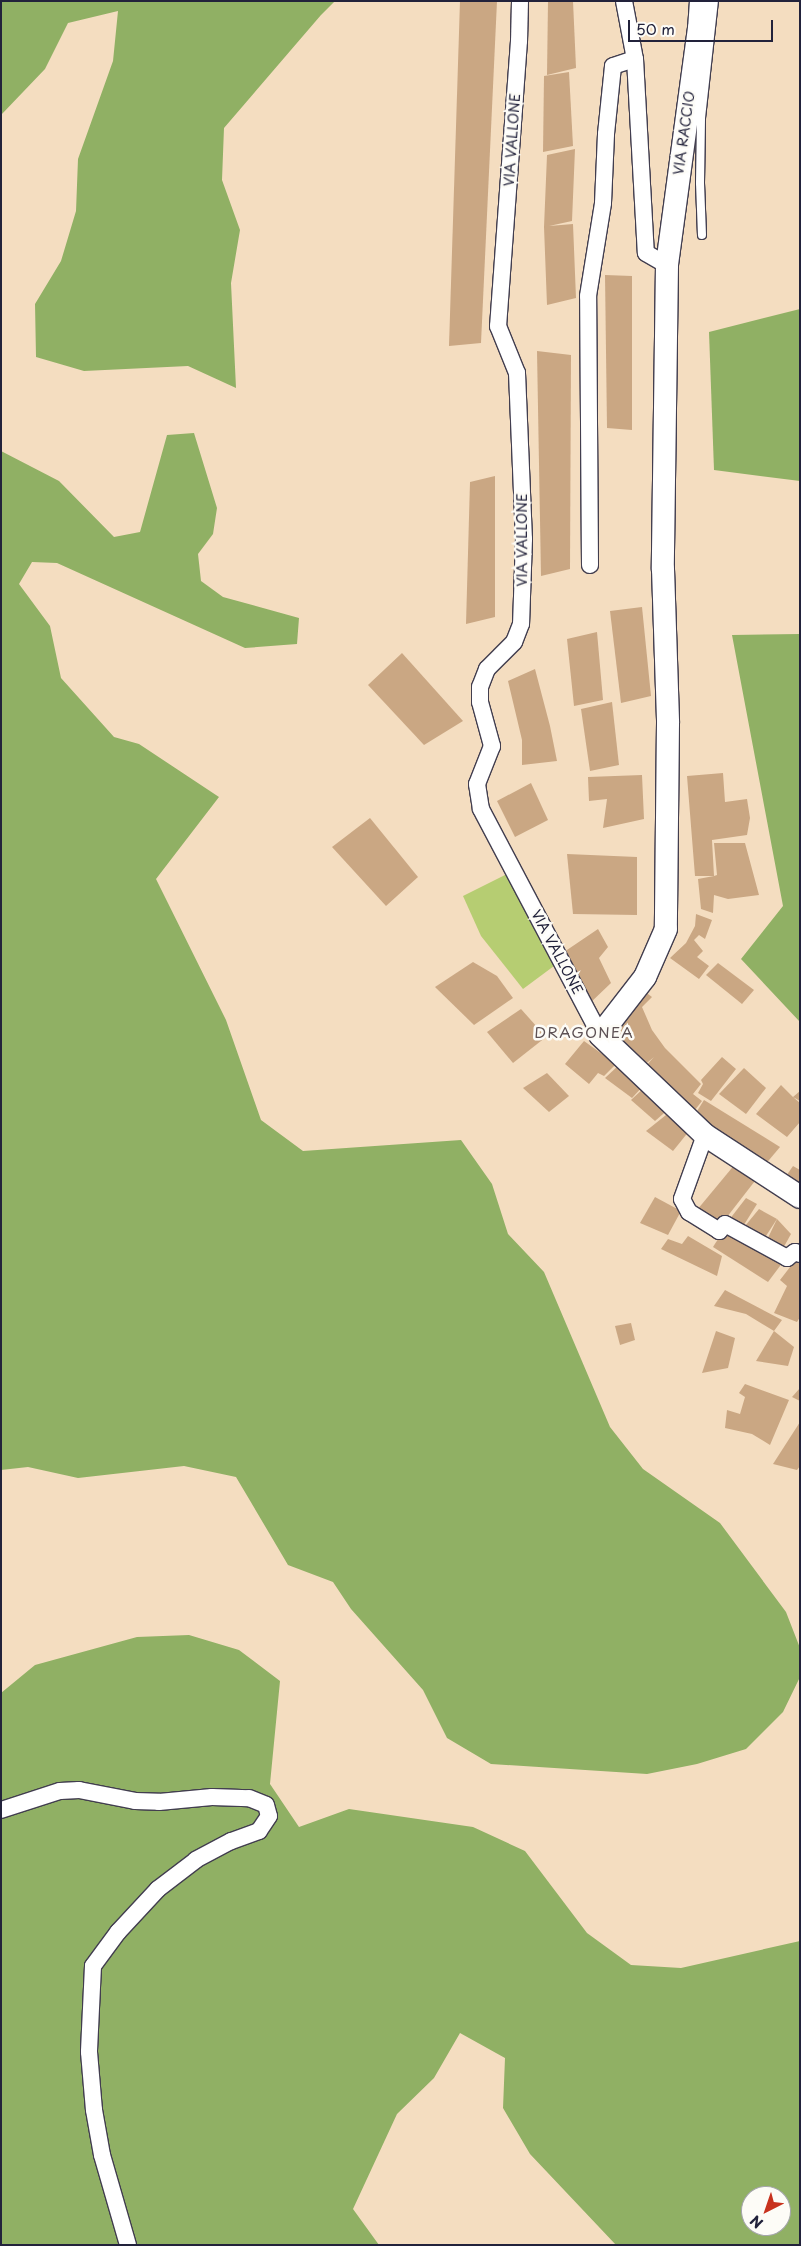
<!DOCTYPE html>
<style>
body{margin:0}
#map{position:relative;width:801px;height:2246px;overflow:hidden;background:#f4ddc0;font-family:"Playpen Sans",sans-serif}
div>[style]{position:absolute}
[style*='--x']{left:calc(var(--x)*1px);top:calc(var(--y)*1px);width:calc(var(--w)*1px);rotate:calc(var(--a)*1deg)}
.green>*{inset:0;background:#b6cd72}
.forest>*{inset:0;background:#90b064}
.building>*{inset:0;background:#caa783}
.roads{filter:drop-shadow(1px 0 #423e4f) drop-shadow(-1px 0 #423e4f) drop-shadow(0 1px #423e4f) drop-shadow(0 -1px #423e4f)}
.lane>*{height:8px;margin:-4px;padding:0 4px;transform-origin:4px;border-radius:4px;background:#fff}
.street>*{height:16px;margin:-8px;padding:0 8px;transform-origin:8px;border-radius:8px;background:#fff}
.secondary>*{height:22px;margin:-11px;padding:0 11px;transform-origin:11px;border-radius:11px;background:#fff}
span{translate:-50% -50%;white-space:nowrap;text-align:center;line-height:1.15;-webkit-text-stroke:5px #fdfcf7;paint-order:stroke}
.street-label{font-size:14px;color:#22223b}
.neighbourhood-label{font-size:15px;color:#5d5154;letter-spacing:1px}
.frame{position:absolute;inset:0;border:2px solid #22223b;pointer-events:none}
.north{position:absolute;left:741px;top:2186px;width:50px;height:50px;box-sizing:border-box;background:#fdfcf7;border:1px solid #a5a5ac;border-radius:50%;rotate:221deg;font-size:14px;font-weight:700;line-height:20px;text-align:center;color:#22223b}
.north::after{content:'';display:block;margin:auto;width:18px;height:22px;background:#c8321e;clip-path:polygon(50% 0,100% 100%,50% 72%,0 100%)}
.scale{position:absolute;left:628px;top:20px;width:145px;height:22px;box-sizing:border-box;border:2px solid #22223b;border-top:0;padding-left:6px;font-size:15px;line-height:18px;white-space:nowrap;color:#22223b;-webkit-text-stroke:4px #fdfcf7;paint-order:stroke}
</style>
<div id="map">
<div class="green">
<div style="clip-path:polygon(509px 873px,558px 963px,523px 989px,481px 936px,463px 896px)"></div>
</div>
<div class="forest">
<div style="clip-path:polygon(1px 1px,335px 1px,321px 15px,224px 128px,222px 180px,240px 230px,231px 283px,236px 388px,188px 366px,84px 371px,36px 357px,35px 304px,61px 261px,76px 211px,78px 159px,113px 61px,118px 11px,68px 23px,45px 69px,1px 115px)"></div>
<div style="clip-path:polygon(800px 309px,800px 481px,714px 470px,709px 332px)"></div>
<div style="clip-path:polygon(194px 433px,217px 508px,213px 534px,198px 554px,201px 581px,223px 597px,299px 618px,297px 644px,245px 648px,57px 563px,32px 562px,19px 584px,50px 626px,61px 678px,114px 737px,139px 744px,219px 797px,156px 879px,226px 1020px,261px 1120px,303px 1151px,461px 1140px,492px 1184px,508px 1234px,544px 1272px,610px 1427px,643px 1469px,720px 1523px,786px 1612px,800px 1648px,800px 1677px,783px 1712px,746px 1749px,697px 1764px,647px 1774px,491px 1764px,447px 1738px,423px 1690px,351px 1609px,333px 1582px,288px 1565px,236px 1477px,184px 1466px,78px 1478px,28px 1467px,1px 1470px,1px 451px,59px 481px,114px 537px,140px 532px,167px 435px)"></div>
<div style="clip-path:polygon(800px 634px,800px 1022px,741px 959px,783px 906px,732px 635px)"></div>
<div style="clip-path:polygon(evenodd,189px 1635px,239px 1650px,280px 1681px,270px 1784px,299px 1827px,349px 1809px,473px 1827px,525px 1851px,587px 1933px,631px 1965px,681px 1968px,800px 1941px,800px 2245px,616px 2245px,530px 2154px,503px 2108px,505px 2058px,460px 2033px,434px 2078px,397px 2114px,353px 2209px,379px 2245px,1px 2245px,1px 1693px,35px 1665px,137px 1637px,189px 1635px,751px 2196px,781px 2196px,781px 2226px,751px 2226px,751px 2196px)"></div>
</div>
<div class="building">
<div style="clip-path:polygon(460px 1px,497px 1px,481px 343px,449px 346px)"></div>
<div style="clip-path:polygon(548px 1px,573px 1px,576px 68px,547px 75px)"></div>
<div style="clip-path:polygon(569px 72px,573px 146px,543px 152px,544px 76px)"></div>
<div style="clip-path:polygon(575px 149px,572px 221px,549px 226px,573px 224px,576px 298px,547px 305px,544px 227px,547px 155px)"></div>
<div style="clip-path:polygon(605px 275px,632px 276px,632px 430px,607px 428px)"></div>
<div style="clip-path:polygon(537px 351px,571px 355px,570px 569px,541px 576px)"></div>
<div style="clip-path:polygon(495px 476px,495px 617px,466px 624px,470px 482px)"></div>
<div style="clip-path:polygon(642px 607px,651px 696px,621px 703px,610px 611px)"></div>
<div style="clip-path:polygon(597px 632px,603px 700px,574px 706px,567px 639px)"></div>
<div style="clip-path:polygon(402px 653px,463px 721px,424px 745px,368px 685px)"></div>
<div style="clip-path:polygon(535px 669px,550px 726px,557px 761px,522px 765px,522px 740px,508px 681px)"></div>
<div style="clip-path:polygon(612px 702px,619px 765px,590px 771px,581px 709px)"></div>
<div style="clip-path:polygon(723px 773px,725px 802px,747px 799px,750px 818px,747px 835px,712px 840px,714px 876px,717px 875px,714px 843px,745px 843px,759px 895px,728px 899px,714px 895px,713px 913px,701px 909px,698px 879px,714px 876px,695px 876px,687px 776px)"></div>
<div style="clip-path:polygon(642px 775px,644px 819px,603px 828px,607px 799px,589px 801px,588px 777px)"></div>
<div style="clip-path:polygon(531px 783px,548px 820px,515px 837px,497px 801px)"></div>
<div style="clip-path:polygon(370px 818px,418px 877px,386px 906px,332px 847px)"></div>
<div style="clip-path:polygon(567px 854px,637px 857px,637px 915px,573px 914px)"></div>
<div style="clip-path:polygon(696px 914px,712px 920px,705px 939px,699px 935px,694px 940px,703px 951px,697px 957px,709px 966px,699px 979px,670px 958px,686px 943px,695px 926px)"></div>
<div style="clip-path:polygon(598px 929px,608px 947px,599px 958px,611px 983px,588px 1005px,564px 952px)"></div>
<div style="clip-path:polygon(473px 962px,497px 976px,513px 998px,474px 1025px,435px 987px)"></div>
<div style="clip-path:polygon(718px 963px,754px 990px,742px 1004px,706px 975px)"></div>
<div style="clip-path:polygon(644px 991px,652px 997px,642px 1007px,652px 1030px,665px 1048px,701px 1084px,693px 1094px,702px 1101px,691px 1115px,642px 1070px,654px 1057px,641px 1068px,626px 1048px,615px 1023px)"></div>
<div style="clip-path:polygon(521px 1009px,546px 1037px,513px 1063px,487px 1032px)"></div>
<div style="clip-path:polygon(584px 1041px,616px 1064px,604px 1076px,598px 1073px,589px 1084px,565px 1064px)"></div>
<div style="clip-path:polygon(722px 1057px,736px 1069px,711px 1101px,698px 1093px,703px 1084px,701px 1080px)"></div>
<div style="clip-path:polygon(619px 1065px,645px 1084px,632px 1098px,605px 1078px)"></div>
<div style="clip-path:polygon(744px 1068px,766px 1088px,746px 1114px,719px 1094px)"></div>
<div style="clip-path:polygon(547px 1073px,569px 1096px,549px 1112px,523px 1088px)"></div>
<div style="clip-path:polygon(781px 1085px,793px 1097px,800px 1091px,800px 1101px,793px 1097px,800px 1103px,800px 1122px,787px 1137px,756px 1114px)"></div>
<div style="clip-path:polygon(646px 1086px,671px 1107px,655px 1121px,631px 1100px)"></div>
<div style="clip-path:polygon(704px 1100px,780px 1147px,764px 1166px,694px 1116px)"></div>
<div style="clip-path:polygon(671px 1111px,690px 1130px,673px 1151px,646px 1131px)"></div>
<div style="clip-path:polygon(736px 1163px,758px 1177px,720px 1226px,697px 1210px)"></div>
<div style="clip-path:polygon(793px 1166px,800px 1170px,800px 1193px,782px 1182px)"></div>
<div style="clip-path:polygon(655px 1197px,681px 1211px,668px 1235px,640px 1223px)"></div>
<div style="clip-path:polygon(746px 1198px,757px 1204px,742px 1228px,729px 1220px)"></div>
<div style="clip-path:polygon(759px 1209px,777px 1219px,764px 1239px,745px 1226px)"></div>
<div style="clip-path:polygon(777px 1219px,791px 1234px,781px 1252px,766px 1242px)"></div>
<div style="clip-path:polygon(725px 1228px,783px 1262px,768px 1282px,713px 1247px)"></div>
<div style="clip-path:polygon(688px 1236px,722px 1256px,717px 1276px,661px 1249px,668px 1239px,682px 1244px)"></div>
<div style="clip-path:polygon(797px 1258px,800px 1259px,800px 1317px,797px 1322px,774px 1313px,787px 1286px,780px 1280px)"></div>
<div style="clip-path:polygon(725px 1290px,782px 1320px,774px 1331px,746px 1314px,714px 1306px)"></div>
<div style="clip-path:polygon(631px 1323px,635px 1340px,620px 1345px,615px 1326px)"></div>
<div style="clip-path:polygon(716px 1331px,735px 1338px,728px 1368px,702px 1373px)"></div>
<div style="clip-path:polygon(774px 1331px,794px 1347px,788px 1366px,756px 1361px)"></div>
<div style="clip-path:polygon(745px 1384px,789px 1400px,770px 1445px,752px 1434px,725px 1428px,727px 1410px,740px 1414px,745px 1397px,739px 1393px)"></div>
<div style="clip-path:polygon(800px 1388px,800px 1401px,792px 1397px)"></div>
<div style="clip-path:polygon(800px 1422px,800px 1466px,797px 1470px,773px 1464px)"></div>
</div>
<div class="roads">
<div class="lane">
<div style="--x:702;--y:235;--w:52;--a:-92.2"></div>
<div style="--x:700;--y:183;--w:65;--a:-89.1"></div>
<div style="--x:701;--y:118;--w:118;--a:-83.7"></div>
</div>
<div class="street">
<div style="--x:520;--y:1;--w:40;--a:91.4"></div>
<div style="--x:519;--y:41;--w:286;--a:94.2"></div>
<div style="--x:498;--y:326;--w:51;--a:68"></div>
<div style="--x:517;--y:373;--w:166;--a:87.6"></div>
<div style="--x:524;--y:539;--w:85;--a:92"></div>
<div style="--x:521;--y:624;--w:19;--a:111"></div>
<div style="--x:514;--y:642;--w:38;--a:135"></div>
<div style="--x:487;--y:669;--w:19;--a:111"></div>
<div style="--x:480;--y:687;--w:15;--a:90"></div>
<div style="--x:480;--y:702;--w:46;--a:74.7"></div>
<div style="--x:492;--y:746;--w:41;--a:111.5"></div>
<div style="--x:477;--y:784;--w:25;--a:81"></div>
<div style="--x:481;--y:809;--w:255;--a:62.2"></div>
<div style="--x:624;--y:1;--w:59;--a:79.3"></div>
<div style="--x:635;--y:59;--w:194;--a:86.8"></div>
<div style="--x:646;--y:253;--w:24;--a:30"></div>
<div style="--x:590;--y:565;--w:269;--a:-90.4"></div>
<div style="--x:588;--y:296;--w:94;--a:-80.8"></div>
<div style="--x:603;--y:203;--w:69;--a:-87.5"></div>
<div style="--x:606;--y:134;--w:68;--a:-84.1"></div>
<div style="--x:613;--y:66;--w:23;--a:-18"></div>
<div style="--x:705;--y:1135;--w:68;--a:109.8"></div>
<div style="--x:682;--y:1199;--w:15;--a:62"></div>
<div style="--x:689;--y:1212;--w:36;--a:32"></div>
<div style="--x:719;--y:1231;--w:9;--a:-49"></div>
<div style="--x:725;--y:1224;--w:71;--a:28.7"></div>
<div style="--x:787;--y:1258;--w:10;--a:-37"></div>
<div style="--x:795;--y:1252;--w:5;--a:22"></div>
<div style="--x:1;--y:1810;--w:62;--a:-17.9"></div>
<div style="--x:60;--y:1791;--w:19;--a:-3"></div>
<div style="--x:79;--y:1790;--w:57;--a:11.1"></div>
<div style="--x:135;--y:1801;--w:24;--a:2"></div>
<div style="--x:159;--y:1802;--w:53;--a:-5.4"></div>
<div style="--x:212;--y:1797;--w:37;--a:2"></div>
<div style="--x:249;--y:1798;--w:18;--a:22"></div>
<div style="--x:266;--y:1805;--w:11;--a:75"></div>
<div style="--x:269;--y:1816;--w:18;--a:124"></div>
<div style="--x:259;--y:1831;--w:30;--a:160"></div>
<div style="--x:231;--y:1841;--w:40;--a:152"></div>
<div style="--x:196;--y:1860;--w:48;--a:142.7"></div>
<div style="--x:158;--y:1889;--w:59;--a:132.9"></div>
<div style="--x:118;--y:1932;--w:42;--a:126.3"></div>
<div style="--x:93;--y:1966;--w:86;--a:92.7"></div>
<div style="--x:89;--y:2052;--w:58;--a:85.1"></div>
<div style="--x:94;--y:2110;--w:46;--a:79.9"></div>
<div style="--x:102;--y:2155;--w:94;--a:73.9"></div>
</div>
<div class="secondary">
<div style="--x:701;--y:1;--w:27;--a:94"></div>
<div style="--x:699;--y:28;--w:239;--a:97.7"></div>
<div style="--x:667;--y:265;--w:304;--a:90.8"></div>
<div style="--x:663;--y:569;--w:154;--a:88.1"></div>
<div style="--x:668;--y:723;--w:206;--a:90.6"></div>
<div style="--x:666;--y:929;--w:52;--a:113.6"></div>
<div style="--x:645;--y:977;--w:73;--a:127.8"></div>
<div style="--x:600;--y:1035;--w:145;--a:43.6"></div>
<div style="--x:705;--y:1135;--w:113;--a:33.1"></div>
</div>
</div>
<div class="street-label">
<span style="left:684px;top:133px;rotate:-82deg">VIA RACCIO</span>
<span style="left:512px;top:140px;rotate:-86deg">VIA VALLONE</span>
<span style="left:522px;top:540px;rotate:-90deg">VIA VALLONE</span>
<span style="left:557px;top:952px;rotate:62deg">VIA VALLONE</span>
</div>
<div class="neighbourhood-label">
<span style="left:584px;top:1032px">DRAGONEA</span>
</div>
<div class="frame"></div>
<div class="north">N</div>
<div class="scale">50 m</div>
</div>
